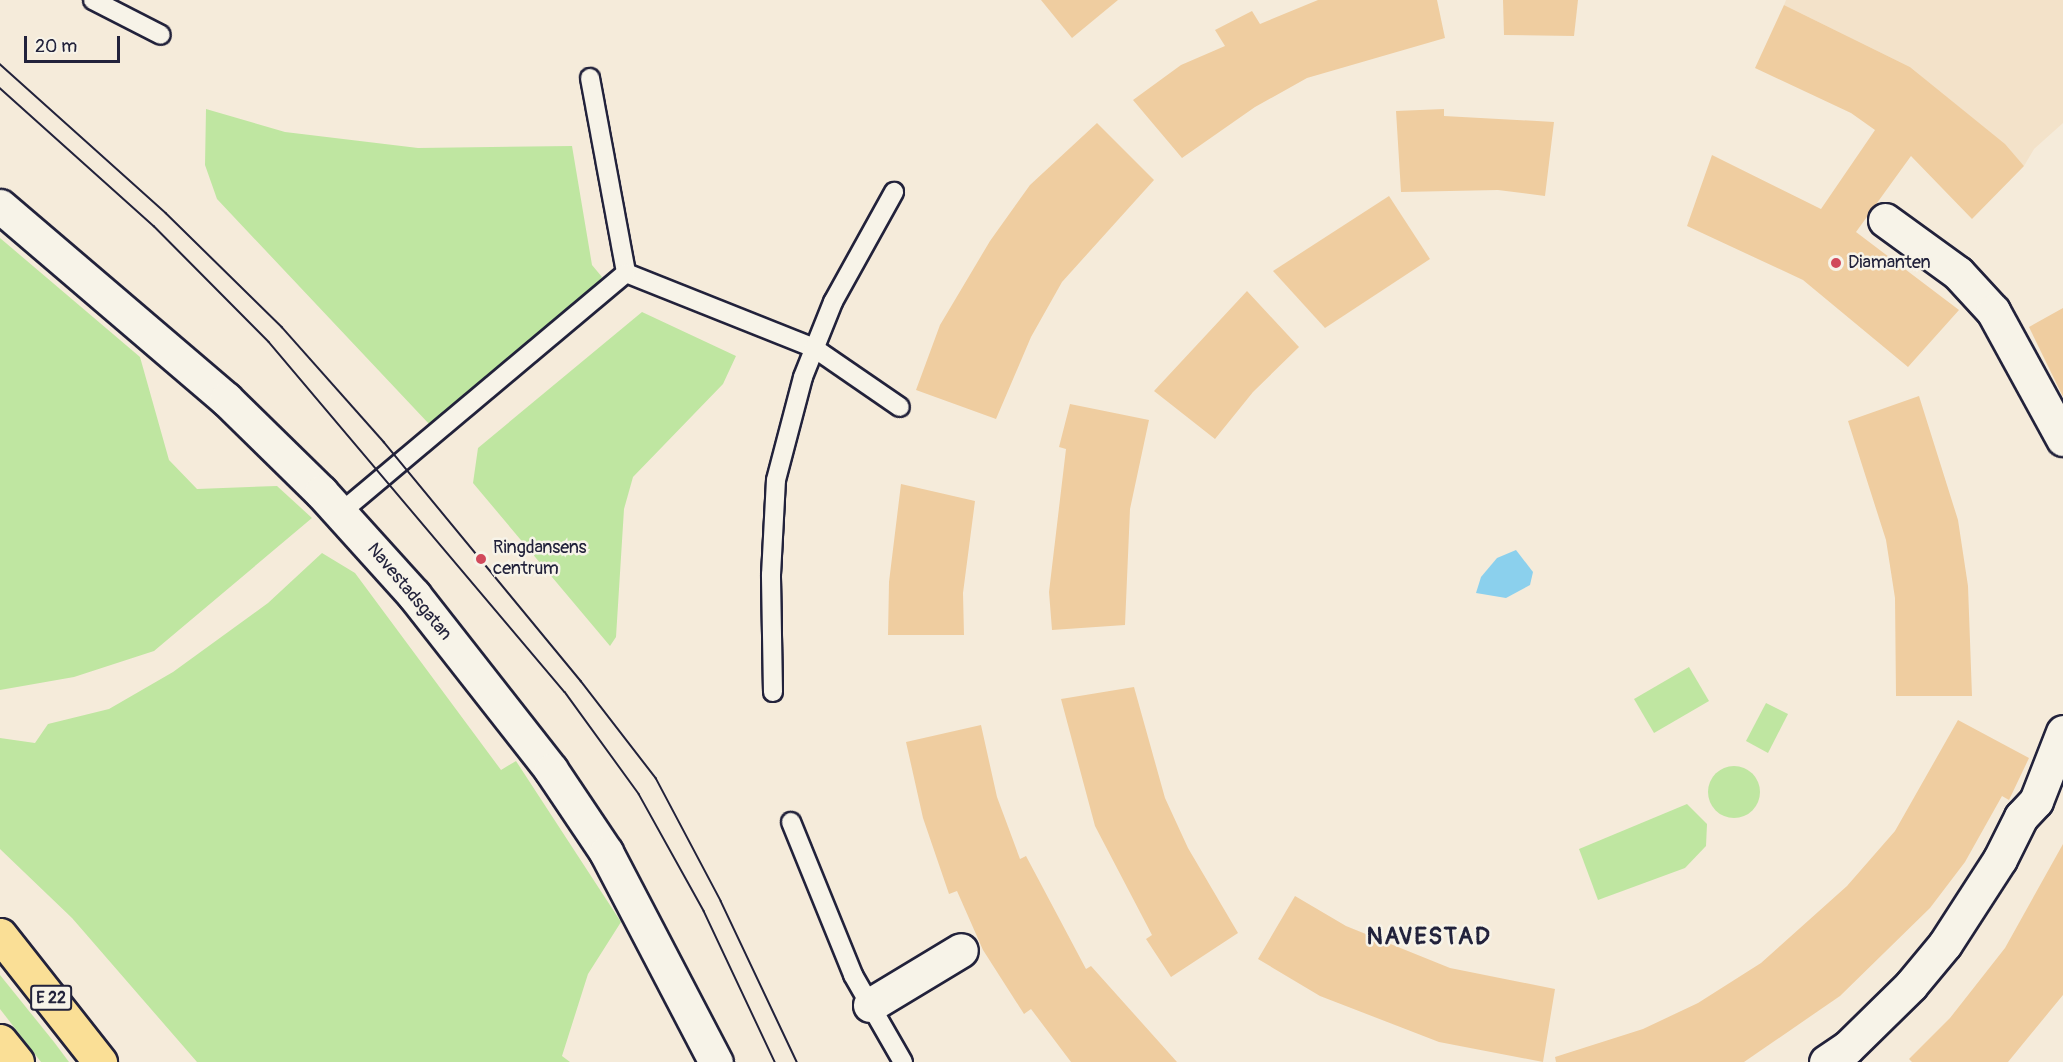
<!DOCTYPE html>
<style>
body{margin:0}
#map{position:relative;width:2063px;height:1062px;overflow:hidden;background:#f5ebda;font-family:Pangolin,sans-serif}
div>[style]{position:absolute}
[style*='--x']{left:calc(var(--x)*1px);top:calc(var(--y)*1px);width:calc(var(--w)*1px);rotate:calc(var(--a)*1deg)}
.built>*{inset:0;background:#f3e2c9}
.green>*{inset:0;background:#bfe6a1}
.round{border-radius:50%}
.water>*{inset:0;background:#8bd0ed}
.building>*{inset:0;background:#efcda0}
.roads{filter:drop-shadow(2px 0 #22223b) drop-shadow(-2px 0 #22223b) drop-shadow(0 2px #22223b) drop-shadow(0 -2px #22223b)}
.service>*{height:18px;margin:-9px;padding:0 9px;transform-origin:9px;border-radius:9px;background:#f7f3e8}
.minor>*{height:33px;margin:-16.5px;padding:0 16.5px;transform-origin:16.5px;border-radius:16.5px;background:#f7f3e8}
.tertiary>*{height:33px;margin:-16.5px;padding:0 16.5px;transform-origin:16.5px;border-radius:16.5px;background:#f7f3e8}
.trunk>*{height:33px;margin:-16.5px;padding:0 16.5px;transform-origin:16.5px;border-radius:16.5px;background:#fadf96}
.tram>*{height:1.5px;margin:-0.75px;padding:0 0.75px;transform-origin:0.75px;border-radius:0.75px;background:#22223b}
.dots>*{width:16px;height:16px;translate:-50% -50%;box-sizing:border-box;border:3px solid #f7f3e8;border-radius:50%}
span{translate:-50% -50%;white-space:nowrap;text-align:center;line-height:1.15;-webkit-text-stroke:5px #f7f3e8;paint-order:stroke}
.shield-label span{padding:2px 4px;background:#f7f3e8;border:2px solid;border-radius:4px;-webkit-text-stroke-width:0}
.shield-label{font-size:16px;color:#22223b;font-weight:700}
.poi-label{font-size:18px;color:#22223b}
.left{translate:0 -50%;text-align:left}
.street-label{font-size:18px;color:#22223b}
.district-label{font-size:24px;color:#22223b;font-weight:700;letter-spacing:1.5px}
.scale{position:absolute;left:24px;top:36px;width:96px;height:27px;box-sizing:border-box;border:3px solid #22223b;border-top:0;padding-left:8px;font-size:18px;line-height:21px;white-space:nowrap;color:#22223b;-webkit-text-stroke:4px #f7f3e8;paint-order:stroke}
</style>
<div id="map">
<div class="built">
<div style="clip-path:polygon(1786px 0,2063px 0,2063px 123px,2034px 149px,2024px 166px,2004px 144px,1910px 67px,1784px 5px)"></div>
</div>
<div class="green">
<div style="clip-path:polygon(206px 109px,285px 132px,418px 148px,572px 146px,592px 265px,602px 277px,588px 295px,430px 425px,217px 199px,205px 165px)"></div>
<div style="clip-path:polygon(0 238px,140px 357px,169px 460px,197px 489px,277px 486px,312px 518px,154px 651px,74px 677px,0 690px)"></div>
<div style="clip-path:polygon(642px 312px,736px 356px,723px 384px,633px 477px,624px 509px,616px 637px,610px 646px,473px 483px,478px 448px)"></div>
<div style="clip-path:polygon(322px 553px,355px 573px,501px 770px,516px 761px,621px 922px,588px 974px,562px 1056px,570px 1062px,197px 1062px,72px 918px,0 849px,0 738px,35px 743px,48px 724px,109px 709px,173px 672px,268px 603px)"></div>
<div style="clip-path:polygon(1689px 667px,1709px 701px,1654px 733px,1634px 699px)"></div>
<div style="clip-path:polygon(1766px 703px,1788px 714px,1768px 753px,1746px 741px)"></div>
<div class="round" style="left:1708px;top:766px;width:52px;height:52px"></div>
<div style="clip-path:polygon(1687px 804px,1707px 824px,1706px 846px,1685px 868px,1598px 900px,1579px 849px)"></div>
<div style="clip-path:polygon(0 975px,54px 1042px,69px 1062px,41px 1062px,0 1009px)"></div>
</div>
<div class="water">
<div style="clip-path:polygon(1516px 550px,1533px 572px,1530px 585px,1506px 598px,1476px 593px,1481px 577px,1497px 558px)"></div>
</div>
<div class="building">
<div style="clip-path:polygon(1041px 0,1118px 0,1072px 38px)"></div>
<div style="clip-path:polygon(1318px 0,1437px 0,1445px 38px,1307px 78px,1255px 107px,1182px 158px,1133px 100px,1181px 65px,1225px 46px,1215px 30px,1252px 11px,1260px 24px)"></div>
<div style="clip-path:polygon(1503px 0,1578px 0,1574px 36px,1504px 35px)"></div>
<div style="clip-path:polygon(1784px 5px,1910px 67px,2005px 144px,2024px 166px,1972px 219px,1911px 156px,1856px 232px,1959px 310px,1908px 367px,1803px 280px,1687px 226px,1712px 155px,1821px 209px,1875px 130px,1851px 113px,1755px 68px)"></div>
<div style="clip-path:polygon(1444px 109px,1444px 116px,1554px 122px,1545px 196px,1498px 190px,1401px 192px,1396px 111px)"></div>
<div style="clip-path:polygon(1097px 123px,1154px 180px,1062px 282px,1031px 337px,996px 419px,916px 390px,940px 325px,990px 241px,1030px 185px)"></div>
<div style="clip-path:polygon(1389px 196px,1430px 259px,1325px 328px,1273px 271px)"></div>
<div style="clip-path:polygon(1247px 291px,1299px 347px,1253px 392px,1215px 439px,1154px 391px)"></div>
<div style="clip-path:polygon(2063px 308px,2063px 397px,2029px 327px)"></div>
<div style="clip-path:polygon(1919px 396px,1958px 520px,1968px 586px,1972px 696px,1896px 696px,1895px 598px,1886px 540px,1848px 421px)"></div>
<div style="clip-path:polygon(1070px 404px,1149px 420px,1130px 509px,1125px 625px,1052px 630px,1049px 592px,1066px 449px,1059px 447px)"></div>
<div style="clip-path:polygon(901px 484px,975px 501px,963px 593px,964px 635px,888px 635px,889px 582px)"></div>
<div style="clip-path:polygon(1134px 687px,1165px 798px,1188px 848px,1238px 933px,1171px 977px,1146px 939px,1152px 935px,1095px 826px,1061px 699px)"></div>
<div style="clip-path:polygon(1958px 720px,2029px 758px,2009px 800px,2002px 796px,1965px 862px,1930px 908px,1840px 996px,1744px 1062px,1556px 1062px,1555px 1057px,1643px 1029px,1698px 1003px,1761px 963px,1847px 886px,1895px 831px)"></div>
<div style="clip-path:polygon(981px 725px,997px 797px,1020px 859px,1026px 856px,1086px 969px,1091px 966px,1177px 1062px,1071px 1062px,1031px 1009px,1024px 1014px,983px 950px,957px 891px,949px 894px,923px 818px,906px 742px)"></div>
<div style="clip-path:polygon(2063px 844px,2063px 995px,2008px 1062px,1912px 1062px,1909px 1059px,1950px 1018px,2005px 948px)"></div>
<div style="clip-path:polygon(1295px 896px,1346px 926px,1450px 968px,1555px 989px,1543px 1062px,1439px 1042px,1320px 996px,1258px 959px)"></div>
</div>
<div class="roads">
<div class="service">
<div style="--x:93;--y:0;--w:76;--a:27.2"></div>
<div style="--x:590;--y:78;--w:198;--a:79.5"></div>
<div style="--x:626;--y:273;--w:202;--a:21.7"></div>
<div style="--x:814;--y:348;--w:104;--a:34.5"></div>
<div style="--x:340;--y:513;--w:373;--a:-40"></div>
<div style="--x:773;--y:692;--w:117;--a:-91"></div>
<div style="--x:771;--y:575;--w:95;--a:-87"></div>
<div style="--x:776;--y:480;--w:106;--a:-75.3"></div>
<div style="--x:803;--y:377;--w:81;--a:-68.2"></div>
<div style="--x:833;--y:302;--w:126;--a:-61"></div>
<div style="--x:791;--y:822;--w:165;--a:67.9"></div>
<div style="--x:853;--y:975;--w:100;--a:60.1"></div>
</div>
<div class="minor">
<div style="--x:1885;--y:220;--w:90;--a:36"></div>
<div style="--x:1958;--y:273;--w:52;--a:47.4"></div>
<div style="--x:1993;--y:311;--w:146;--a:61.3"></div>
<div style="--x:870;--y:1005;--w:106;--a:-31.1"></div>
<div style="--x:1826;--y:1062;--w:25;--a:-34"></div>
<div style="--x:1847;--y:1048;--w:90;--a:-44.5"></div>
<div style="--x:1911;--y:985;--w:53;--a:-50.3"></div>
<div style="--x:1945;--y:944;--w:101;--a:-57.1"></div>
<div style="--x:2000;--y:859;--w:47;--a:-63.4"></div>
<div style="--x:2021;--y:817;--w:22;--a:-47"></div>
<div style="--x:2036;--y:801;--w:74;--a:-68.6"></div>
</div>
<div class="tertiary">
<div style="--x:0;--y:206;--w:297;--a:40.5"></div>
<div style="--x:226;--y:399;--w:133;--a:44.4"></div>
<div style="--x:321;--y:492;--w:139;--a:47.9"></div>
<div style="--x:414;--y:595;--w:222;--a:51.9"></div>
<div style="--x:551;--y:770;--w:99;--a:56.1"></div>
<div style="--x:606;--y:852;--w:237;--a:62.4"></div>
</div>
<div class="trunk">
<div style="--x:0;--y:935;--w:162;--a:51.8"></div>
<div style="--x:0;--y:1041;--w:27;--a:51"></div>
</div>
</div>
<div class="tram">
<div style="--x:0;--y:64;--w:223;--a:41.9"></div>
<div style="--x:166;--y:213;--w:163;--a:44.5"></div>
<div style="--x:282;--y:327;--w:154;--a:48.4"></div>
<div style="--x:384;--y:442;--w:310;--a:50.5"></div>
<div style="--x:581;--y:681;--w:123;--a:52.3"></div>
<div style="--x:656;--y:778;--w:139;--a:62.1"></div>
<div style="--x:721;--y:901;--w:178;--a:64.7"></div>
<div style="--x:0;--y:88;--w:207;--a:41.9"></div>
<div style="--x:154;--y:226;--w:163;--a:45.2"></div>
<div style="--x:269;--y:342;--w:458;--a:49.8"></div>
<div style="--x:565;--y:692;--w:126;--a:54"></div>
<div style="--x:639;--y:794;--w:134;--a:60.9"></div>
<div style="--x:704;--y:911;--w:167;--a:64.8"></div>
</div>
<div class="dots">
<div style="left:1836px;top:263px;background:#d1495b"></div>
<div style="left:481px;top:559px;background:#d1495b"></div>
</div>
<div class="shield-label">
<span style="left:51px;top:998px">E 22</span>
</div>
<div class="poi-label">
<span class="left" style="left:1848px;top:263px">Diamanten</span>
<span class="left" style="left:493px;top:559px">Ringdansens<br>centrum</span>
</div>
<div class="street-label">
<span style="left:409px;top:592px;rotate:50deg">Navestadsgatan</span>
</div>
<div class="district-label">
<span style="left:1429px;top:937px">NAVESTAD</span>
</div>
<div class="scale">20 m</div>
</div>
